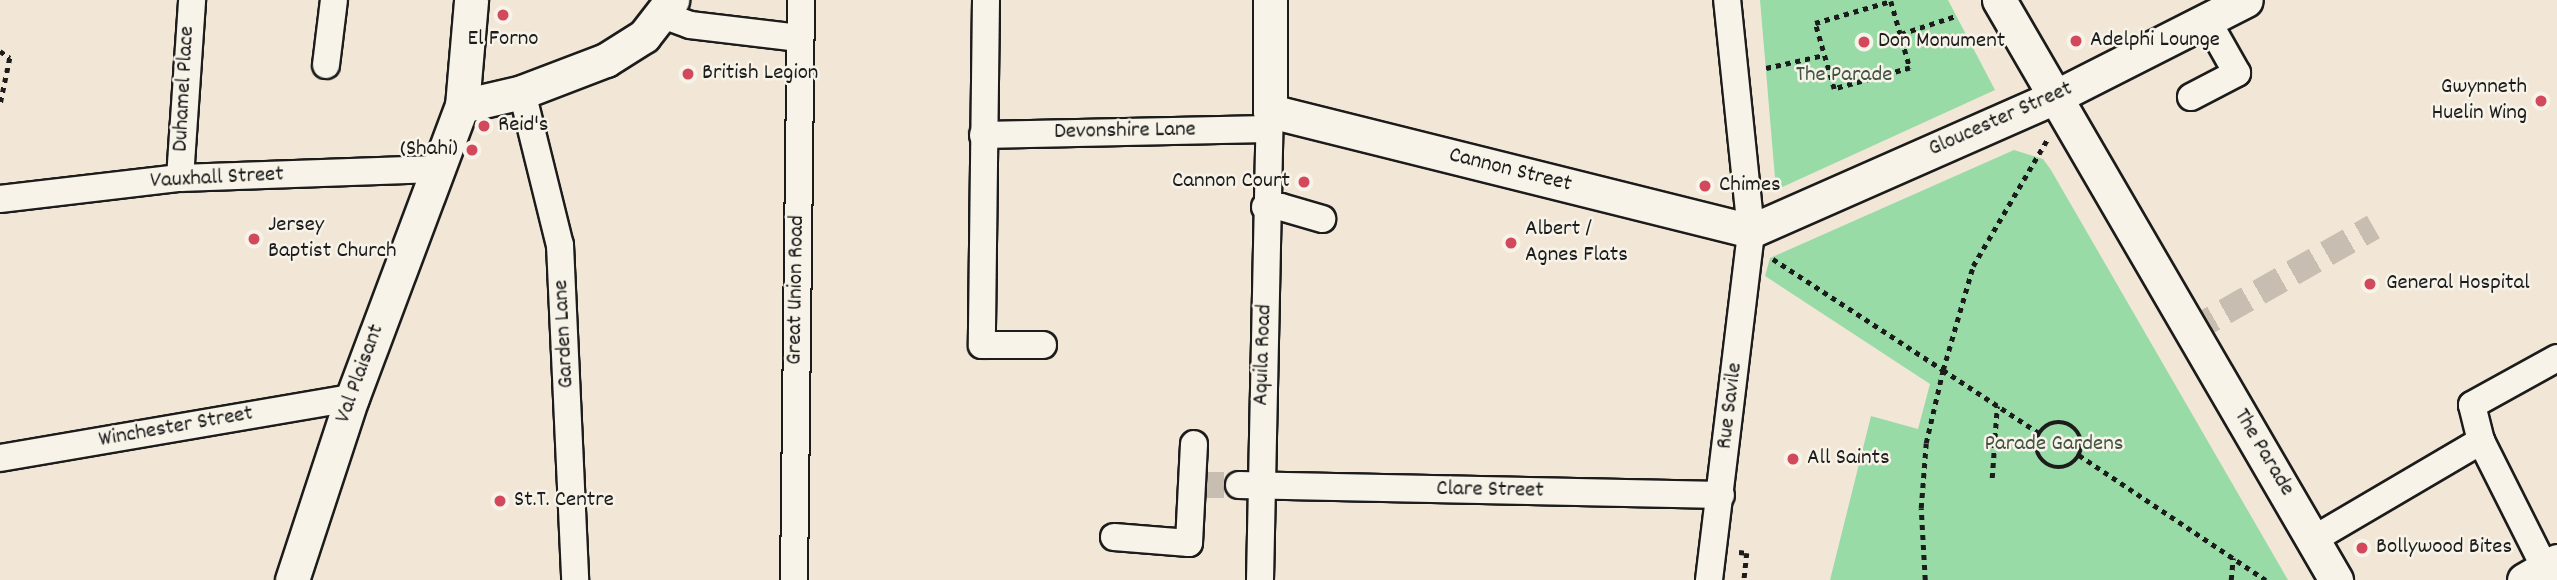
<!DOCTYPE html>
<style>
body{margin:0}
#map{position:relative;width:2557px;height:580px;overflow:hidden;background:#f2e7d6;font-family:Dekko,sans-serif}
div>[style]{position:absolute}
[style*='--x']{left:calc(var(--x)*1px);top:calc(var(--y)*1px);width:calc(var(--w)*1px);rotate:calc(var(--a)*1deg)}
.green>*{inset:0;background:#99dba6}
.minor-tunnel>*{height:26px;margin-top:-13px;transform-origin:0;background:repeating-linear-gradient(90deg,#c7beb1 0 26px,transparent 0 39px)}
.path>*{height:4.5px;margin-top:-2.25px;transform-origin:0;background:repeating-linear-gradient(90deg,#1c1c1c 0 5px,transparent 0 10px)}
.path>.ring{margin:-2.25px;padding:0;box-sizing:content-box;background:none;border:4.5px solid #1c1c1c;border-radius:50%}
.roads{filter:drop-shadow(2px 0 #1c1c1c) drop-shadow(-2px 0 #1c1c1c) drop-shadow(0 2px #1c1c1c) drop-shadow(0 -2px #1c1c1c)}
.minor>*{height:26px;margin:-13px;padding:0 13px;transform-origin:13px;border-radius:13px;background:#f7f3e8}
.major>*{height:33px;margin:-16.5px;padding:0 16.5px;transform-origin:16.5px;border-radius:16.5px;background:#f7f3e8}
.dots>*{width:19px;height:19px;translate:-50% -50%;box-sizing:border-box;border:4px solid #f7f3e8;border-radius:50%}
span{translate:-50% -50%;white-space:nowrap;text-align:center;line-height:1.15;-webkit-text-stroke:5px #f7f3e8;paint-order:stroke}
.poi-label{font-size:23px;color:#1c1c1c}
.left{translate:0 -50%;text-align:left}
.right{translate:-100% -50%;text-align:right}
.park-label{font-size:23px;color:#425545}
.street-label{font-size:23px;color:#1c1c1c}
</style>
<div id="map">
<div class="green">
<div style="clip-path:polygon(1760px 0,1948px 0,1995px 90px,1776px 190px)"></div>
<div style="clip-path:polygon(2014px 150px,2043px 159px,2051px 170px,2288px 580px,1830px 580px,1871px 416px,1918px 429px,1930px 384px,1765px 276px,1770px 258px)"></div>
</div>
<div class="minor-tunnel">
<div style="--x:2191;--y:331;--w:210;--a:-29.7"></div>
<div style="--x:1198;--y:485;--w:41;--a:0"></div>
</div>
<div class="path">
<div style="--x:1891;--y:1;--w:70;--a:74.2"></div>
<div style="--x:1910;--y:68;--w:79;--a:164.6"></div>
<div style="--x:1834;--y:89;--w:69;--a:-106.1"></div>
<div style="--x:1815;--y:23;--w:79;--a:-16.1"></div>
<div style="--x:1901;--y:34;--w:58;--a:-18.1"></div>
<div style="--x:0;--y:51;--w:12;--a:35"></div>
<div style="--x:10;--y:58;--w:49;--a:101.8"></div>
<div style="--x:1766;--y:68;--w:59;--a:-12.6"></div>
<div style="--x:1773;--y:259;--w:203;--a:33.1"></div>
<div style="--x:1943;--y:370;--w:108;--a:-73.9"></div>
<div style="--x:1973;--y:266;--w:146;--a:-59.6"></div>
<div class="ring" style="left:2036px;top:422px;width:41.5px;height:41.5px"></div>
<div style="--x:2079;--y:455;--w:225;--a:33.8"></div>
<div style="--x:1992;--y:478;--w:72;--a:-86"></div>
<div style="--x:1739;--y:552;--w:8;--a:7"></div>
<div style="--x:1747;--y:553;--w:27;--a:96"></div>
<div style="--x:1925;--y:580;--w:72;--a:-93.2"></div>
<div style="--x:1921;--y:508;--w:65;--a:-85.6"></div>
<div style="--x:1926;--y:443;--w:75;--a:-76.9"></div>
<div style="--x:1943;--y:370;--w:115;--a:33.3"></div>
<div style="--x:2231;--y:580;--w:22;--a:-85"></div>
</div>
<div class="roads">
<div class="minor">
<div style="--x:986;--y:0;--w:345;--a:90.7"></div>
<div style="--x:982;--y:345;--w:61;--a:0"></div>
<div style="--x:663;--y:15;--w:29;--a:20"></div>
<div style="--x:690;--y:25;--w:110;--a:6.8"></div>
<div style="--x:326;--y:65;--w:65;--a:-83"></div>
<div style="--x:522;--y:92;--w:158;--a:76.1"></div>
<div style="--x:560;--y:245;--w:335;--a:87.4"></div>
<div style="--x:2191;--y:97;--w:52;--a:-27.6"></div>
<div style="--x:2237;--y:73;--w:61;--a:-119.5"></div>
<div style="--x:983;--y:135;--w:284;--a:-1.2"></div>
<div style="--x:180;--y:178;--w:178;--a:-86.1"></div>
<div style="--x:0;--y:199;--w:181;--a:-6.7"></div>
<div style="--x:180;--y:178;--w:256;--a:-2"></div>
<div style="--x:1265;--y:207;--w:16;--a:0"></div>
<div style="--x:1281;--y:207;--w:43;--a:16.3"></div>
<div style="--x:0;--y:458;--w:357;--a:-9.7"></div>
<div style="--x:1239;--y:485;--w:482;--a:1.2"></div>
<div style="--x:1114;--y:537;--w:75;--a:4.6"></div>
<div style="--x:1189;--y:543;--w:99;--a:-87.1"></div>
<div style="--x:2314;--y:539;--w:194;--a:-30.4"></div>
<div style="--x:2545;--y:568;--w:142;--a:-116.7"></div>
<div style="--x:2481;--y:441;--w:37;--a:-104"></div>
<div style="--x:2472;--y:405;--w:97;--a:-28.9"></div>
<div style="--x:794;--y:580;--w:580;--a:-89.31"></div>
<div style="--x:1260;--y:580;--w:469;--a:-88.8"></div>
<div style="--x:1709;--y:580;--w:352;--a:-83.1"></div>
<div style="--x:1751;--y:231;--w:232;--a:-95.9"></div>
</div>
<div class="major">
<div style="--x:1270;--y:0;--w:111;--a:90"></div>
<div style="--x:1270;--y:111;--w:496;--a:14"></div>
<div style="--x:1751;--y:231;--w:330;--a:-23.8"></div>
<div style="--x:2053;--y:98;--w:216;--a:-26.9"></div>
<div style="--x:1999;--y:0;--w:671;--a:59.84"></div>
<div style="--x:462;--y:106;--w:62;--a:-13.1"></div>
<div style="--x:522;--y:92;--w:90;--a:-20.9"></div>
<div style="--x:606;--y:60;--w:45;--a:-32.3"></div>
<div style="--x:644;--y:36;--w:46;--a:-52.1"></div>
<div style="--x:292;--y:580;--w:192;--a:-71.8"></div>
<div style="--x:352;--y:398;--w:312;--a:-69.4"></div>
<div style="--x:462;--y:106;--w:106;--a:-85.1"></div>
<div style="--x:2524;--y:580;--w:38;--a:-30"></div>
</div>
</div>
<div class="dots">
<div style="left:503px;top:15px;background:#d1495b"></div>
<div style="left:2076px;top:41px;background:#d1495b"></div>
<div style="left:1864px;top:42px;background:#d1495b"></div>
<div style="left:688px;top:74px;background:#d1495b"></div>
<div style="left:2541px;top:101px;background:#d1495b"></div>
<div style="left:484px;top:126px;background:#d1495b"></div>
<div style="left:472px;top:150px;background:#d1495b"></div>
<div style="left:1304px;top:182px;background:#d1495b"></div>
<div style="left:1705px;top:186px;background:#d1495b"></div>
<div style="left:254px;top:239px;background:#d1495b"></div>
<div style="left:1511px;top:243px;background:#d1495b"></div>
<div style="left:2370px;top:284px;background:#d1495b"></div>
<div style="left:1793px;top:459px;background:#d1495b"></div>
<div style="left:500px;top:501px;background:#d1495b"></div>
<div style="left:2362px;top:548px;background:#d1495b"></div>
</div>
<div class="poi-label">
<span style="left:503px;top:40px">El Forno</span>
<span class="left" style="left:2090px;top:41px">Adelphi Lounge</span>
<span class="left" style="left:1878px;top:42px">Don Monument</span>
<span class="left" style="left:702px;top:74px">British Legion</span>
<span class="right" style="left:2527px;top:101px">Gwynneth<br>Huelin Wing</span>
<span class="left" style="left:498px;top:126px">Reid's</span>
<span class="right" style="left:458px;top:150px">(Shahi)</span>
<span class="right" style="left:1290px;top:182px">Cannon Court</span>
<span class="left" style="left:1719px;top:186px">Chimes</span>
<span class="left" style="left:268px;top:239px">Jersey<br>Baptist Church</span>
<span class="left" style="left:1525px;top:243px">Albert /<br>Agnes Flats</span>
<span class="left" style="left:2386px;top:284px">General Hospital</span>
<span class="left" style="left:1807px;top:459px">All Saints</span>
<span class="left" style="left:514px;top:501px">St.T. Centre</span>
<span class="left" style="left:2376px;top:548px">Bollywood Bites</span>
</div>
<div class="park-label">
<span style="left:1844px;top:76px">The Parade</span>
<span style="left:2054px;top:445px">Parade Gardens</span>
</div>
<div class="street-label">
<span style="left:185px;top:89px;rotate:-87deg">Duhamel Place</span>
<span style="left:2001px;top:120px;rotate:-24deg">Gloucester Street</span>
<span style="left:1125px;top:132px;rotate:-1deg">Devonshire Lane</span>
<span style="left:1510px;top:171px;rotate:14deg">Cannon Street</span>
<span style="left:217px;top:179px;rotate:-3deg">Vauxhall Street</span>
<span style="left:797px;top:290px;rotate:-89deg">Great Union Road</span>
<span style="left:565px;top:334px;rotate:-93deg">Garden Lane</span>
<span style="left:1264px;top:355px;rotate:-88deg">Aquila Road</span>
<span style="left:361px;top:374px;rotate:-70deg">Val Plaisant</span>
<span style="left:1731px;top:406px;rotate:-83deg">Rue Savile</span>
<span style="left:176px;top:428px;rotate:-10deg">Winchester Street</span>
<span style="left:2263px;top:453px;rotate:59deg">The Parade</span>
<span style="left:1490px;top:491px;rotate:1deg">Clare Street</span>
</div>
</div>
